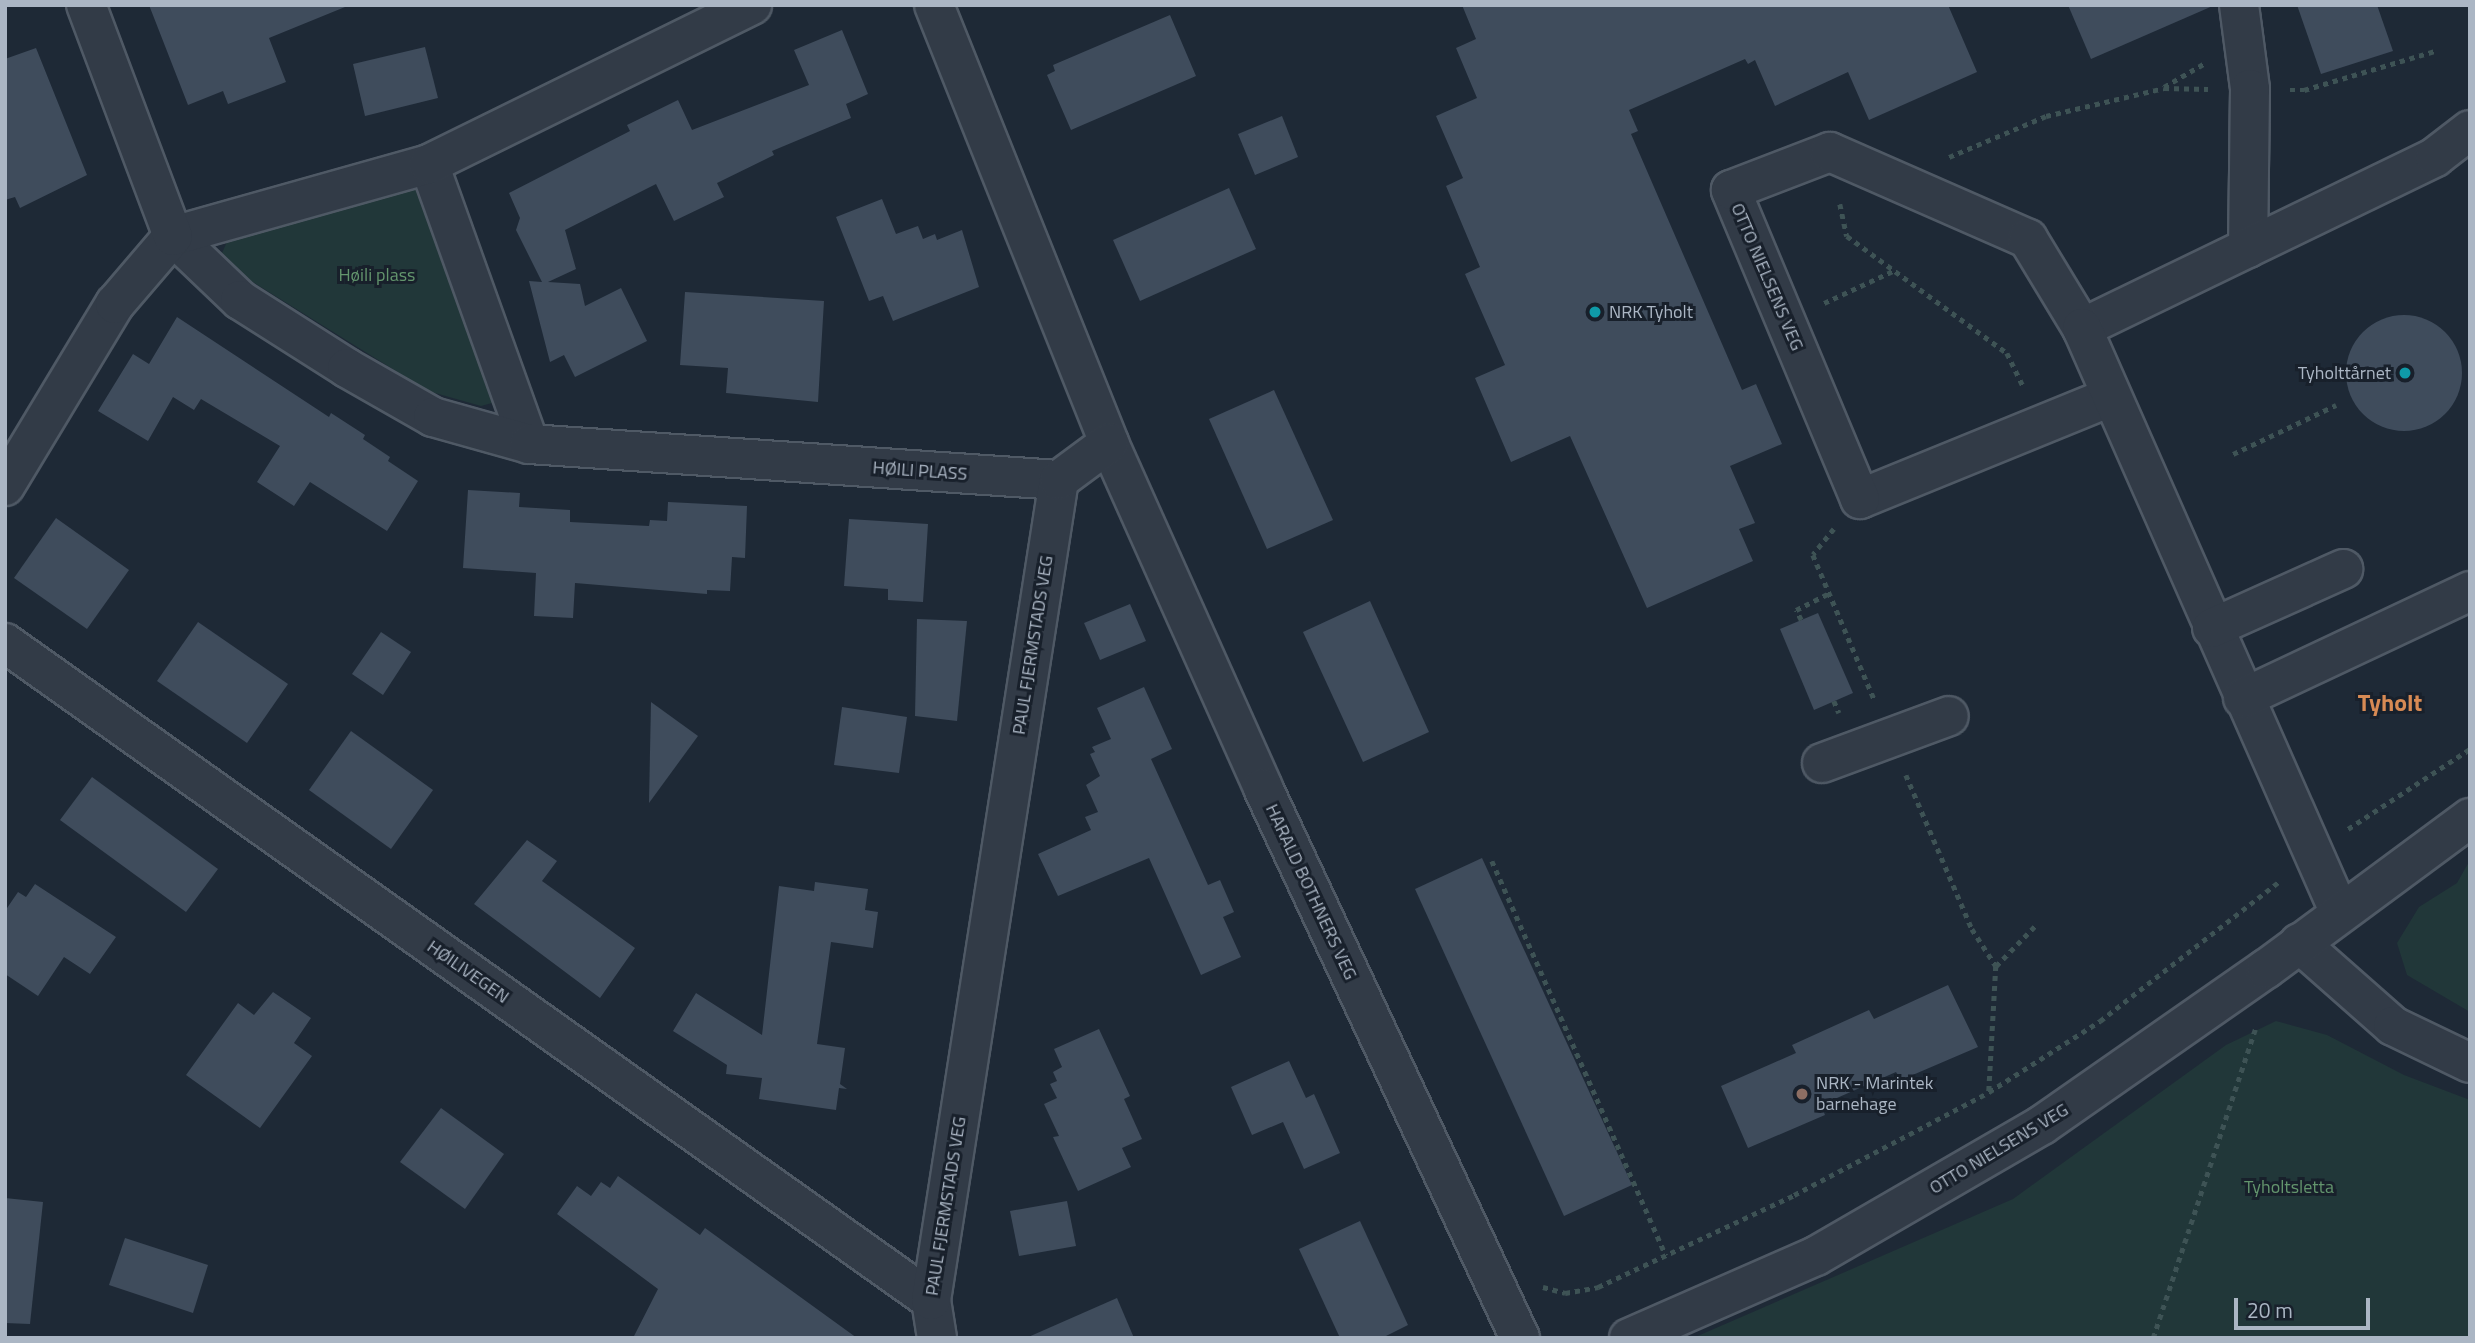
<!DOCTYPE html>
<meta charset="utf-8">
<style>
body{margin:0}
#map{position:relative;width:2475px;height:1343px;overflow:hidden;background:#1e2936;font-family:"Titillium Web",sans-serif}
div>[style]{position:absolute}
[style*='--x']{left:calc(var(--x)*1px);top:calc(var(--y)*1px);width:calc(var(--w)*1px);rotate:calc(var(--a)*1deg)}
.green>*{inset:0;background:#213739}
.building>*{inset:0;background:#3f4c5c}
.round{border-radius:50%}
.path>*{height:4.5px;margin-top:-2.25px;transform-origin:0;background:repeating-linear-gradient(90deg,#3e5355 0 5px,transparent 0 10px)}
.roads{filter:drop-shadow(2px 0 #4f5965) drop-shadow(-2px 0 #4f5965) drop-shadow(0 2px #4f5965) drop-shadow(0 -2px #4f5965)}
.minor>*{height:38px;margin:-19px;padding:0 19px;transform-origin:19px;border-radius:19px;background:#323b47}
.dots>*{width:19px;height:19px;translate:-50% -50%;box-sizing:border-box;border:4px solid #18202b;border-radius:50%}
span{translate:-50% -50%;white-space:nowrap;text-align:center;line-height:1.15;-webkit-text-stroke:6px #18202b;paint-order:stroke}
.park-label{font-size:18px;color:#63956d}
.street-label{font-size:18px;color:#abb6c4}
.poi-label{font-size:18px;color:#abb6c4}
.left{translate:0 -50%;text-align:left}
.right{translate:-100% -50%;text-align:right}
.district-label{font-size:24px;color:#d78a54;font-weight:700}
.frame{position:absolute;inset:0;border:7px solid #abb6c4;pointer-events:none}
.scale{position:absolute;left:2234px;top:1298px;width:136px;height:32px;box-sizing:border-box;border:4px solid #abb6c4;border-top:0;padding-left:9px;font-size:21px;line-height:24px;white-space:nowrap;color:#abb6c4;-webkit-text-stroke:5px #18202b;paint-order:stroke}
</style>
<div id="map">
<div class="green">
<div style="clip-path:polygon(414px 189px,429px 196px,499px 401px,481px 406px,428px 391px,251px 281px,222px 253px,230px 235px)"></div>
<div style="clip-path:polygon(2470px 860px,2470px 1012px,2407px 975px,2397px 943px,2419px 907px,2457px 883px)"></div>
<div style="clip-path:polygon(2276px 1021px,2327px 1035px,2404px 1075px,2470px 1100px,2470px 1338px,1693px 1338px,2013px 1199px,2226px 1045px)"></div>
</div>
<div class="building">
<div style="clip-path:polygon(149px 5px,344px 5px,345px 7px,269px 38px,286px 82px,228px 104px,223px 91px,188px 105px)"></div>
<div style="clip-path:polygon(1462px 5px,1948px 5px,1977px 72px,1869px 120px,1848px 72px,1775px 106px,1755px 60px,1748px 64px,1745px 59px,1629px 110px,1638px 131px,1631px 134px,1742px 390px,1756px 384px,1782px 444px,1730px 466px,1755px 523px,1739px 529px,1753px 561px,1647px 608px,1570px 436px,1511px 462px,1475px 378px,1505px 365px,1465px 274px,1480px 267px,1446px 186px,1463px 178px,1436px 116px,1477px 98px,1456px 48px,1476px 39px)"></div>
<div style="clip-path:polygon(2068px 5px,2215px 5px,2091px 59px)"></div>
<div style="clip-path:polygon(2297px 5px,2377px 5px,2393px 51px,2321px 74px)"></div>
<div style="clip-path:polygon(1170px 15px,1196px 76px,1071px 130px,1047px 75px,1055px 71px,1053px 65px)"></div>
<div style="clip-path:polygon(842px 30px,868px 94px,846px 104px,851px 118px,772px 151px,774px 155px,717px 183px,724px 197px,674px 221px,656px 184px,565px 230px,576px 269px,548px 282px,580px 284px,585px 306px,621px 288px,647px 341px,575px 377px,564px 355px,550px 362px,529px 281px,542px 282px,516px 230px,520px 218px,509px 193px,630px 131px,627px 125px,678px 100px,692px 130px,809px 85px,794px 50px)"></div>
<div style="clip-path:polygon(425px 47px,438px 98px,365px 116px,353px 64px)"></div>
<div style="clip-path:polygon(36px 48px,87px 175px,20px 208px,15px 197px,5px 200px,5px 59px)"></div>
<div style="clip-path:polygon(1282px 116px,1298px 157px,1255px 175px,1238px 134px)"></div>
<div style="clip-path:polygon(1229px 188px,1256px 249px,1140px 301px,1113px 240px)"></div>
<div style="clip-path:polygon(882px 199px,896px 234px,918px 226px,923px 239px,935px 234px,937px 240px,962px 230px,979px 287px,893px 321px,883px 296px,869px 301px,836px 217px)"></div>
<div style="clip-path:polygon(685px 292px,824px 301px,818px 402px,726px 393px,728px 368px,680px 365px)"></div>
<div class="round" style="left:2346px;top:315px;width:116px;height:116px"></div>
<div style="clip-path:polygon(177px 317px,329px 417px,331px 413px,365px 435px,363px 439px,390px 457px,388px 461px,418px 481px,387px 531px,310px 482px,294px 506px,257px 482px,280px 446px,201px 399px,194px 410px,173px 397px,148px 441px,98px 411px,133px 354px,149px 364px)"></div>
<div style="clip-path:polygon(1274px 390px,1333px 520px,1267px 549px,1209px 419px)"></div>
<div style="clip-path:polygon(468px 490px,520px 493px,519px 507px,570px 510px,570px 522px,649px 526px,650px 520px,667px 521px,668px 502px,747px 506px,745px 558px,732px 557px,730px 591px,707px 590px,707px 594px,575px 583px,573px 618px,534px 616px,536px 573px,463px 568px)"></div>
<div style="clip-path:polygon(56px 518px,129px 570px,87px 629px,14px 578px)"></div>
<div style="clip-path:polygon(849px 519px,928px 524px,923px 602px,888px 600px,888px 589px,844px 586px)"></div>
<div style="clip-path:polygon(1370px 601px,1429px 732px,1363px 762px,1303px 632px)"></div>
<div style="clip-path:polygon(1130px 604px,1146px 641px,1100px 660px,1084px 623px)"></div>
<div style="clip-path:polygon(1818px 613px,1853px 693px,1814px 710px,1780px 629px)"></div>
<div style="clip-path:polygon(917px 619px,967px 621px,957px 721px,915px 716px)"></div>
<div style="clip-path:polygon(198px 622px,288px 684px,247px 743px,157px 681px)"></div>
<div style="clip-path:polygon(381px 632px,411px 652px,383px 695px,352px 674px)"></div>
<div style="clip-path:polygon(1144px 687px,1172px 749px,1151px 759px,1208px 885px,1220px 880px,1234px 912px,1223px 917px,1241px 957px,1201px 975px,1149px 858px,1058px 896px,1038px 854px,1091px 830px,1085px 817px,1098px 812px,1086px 785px,1100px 776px,1090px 754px,1095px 752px,1092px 747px,1111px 739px,1097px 708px)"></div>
<div style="clip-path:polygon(651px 702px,698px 736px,649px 803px)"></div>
<div style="clip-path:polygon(842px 707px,907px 717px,899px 773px,834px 765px)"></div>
<div style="clip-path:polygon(351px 731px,433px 790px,391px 849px,309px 790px)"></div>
<div style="clip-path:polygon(92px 777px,218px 869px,186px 912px,60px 820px)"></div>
<div style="clip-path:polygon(527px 840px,557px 861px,542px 881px,635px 948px,600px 998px,474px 904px)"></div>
<div style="clip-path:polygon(1482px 858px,1632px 1185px,1564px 1216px,1415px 889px)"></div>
<div style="clip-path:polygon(815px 882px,868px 889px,865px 910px,878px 912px,873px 948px,831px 942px,817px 1044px,845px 1048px,840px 1084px,847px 1089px,839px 1088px,836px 1110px,759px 1099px,762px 1078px,726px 1074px,727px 1065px,673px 1031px,696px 993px,762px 1035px,779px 886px,814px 891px)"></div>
<div style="clip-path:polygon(35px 884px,116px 937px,90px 974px,64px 957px,38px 996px,5px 974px,5px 911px,18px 892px,26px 897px)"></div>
<div style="clip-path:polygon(1948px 985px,1978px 1047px,1901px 1080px,1896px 1072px,1821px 1105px,1825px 1115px,1748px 1148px,1721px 1086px,1796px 1053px,1792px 1045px,1869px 1010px,1874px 1019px)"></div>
<div style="clip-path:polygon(273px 992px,311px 1018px,294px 1043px,312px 1056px,260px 1128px,186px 1075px,238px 1003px,254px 1015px)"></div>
<div style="clip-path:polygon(1099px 1029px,1130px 1096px,1124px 1099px,1142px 1139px,1122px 1148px,1131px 1167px,1078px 1191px,1053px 1137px,1059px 1136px,1044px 1104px,1057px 1098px,1050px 1084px,1057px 1081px,1053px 1072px,1062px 1067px,1054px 1049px)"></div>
<div style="clip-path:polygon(1289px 1061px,1306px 1098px,1314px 1094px,1340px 1153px,1304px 1169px,1283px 1122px,1252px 1135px,1231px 1087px)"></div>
<div style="clip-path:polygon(441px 1108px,504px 1154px,465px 1209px,400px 1162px)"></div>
<div style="clip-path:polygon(618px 1176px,700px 1235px,705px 1228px,857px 1338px,633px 1338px,658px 1289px,557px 1214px,577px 1186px,591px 1196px,601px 1182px,610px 1188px)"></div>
<div style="clip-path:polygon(5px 1198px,43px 1202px,30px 1324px,5px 1323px)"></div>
<div style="clip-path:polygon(1067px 1201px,1076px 1246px,1019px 1256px,1010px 1211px)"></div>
<div style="clip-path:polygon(1360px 1221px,1408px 1325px,1382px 1338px,1340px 1338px,1299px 1249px)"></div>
<div style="clip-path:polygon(125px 1238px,208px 1265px,193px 1313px,109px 1285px)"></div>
<div style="clip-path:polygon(1117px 1298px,1134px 1338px,1026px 1338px)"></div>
</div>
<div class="path">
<div style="--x:2164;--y:87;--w:48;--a:-30.3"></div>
<div style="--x:2290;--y:90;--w:14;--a:0"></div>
<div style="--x:2304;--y:90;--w:137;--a:-16.6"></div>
<div style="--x:1949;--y:157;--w:105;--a:-22.9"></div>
<div style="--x:2046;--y:116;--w:121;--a:-13.3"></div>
<div style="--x:2164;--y:88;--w:44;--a:1.3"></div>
<div style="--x:1840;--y:204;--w:33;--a:78"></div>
<div style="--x:1847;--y:236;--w:198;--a:36.2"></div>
<div style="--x:2007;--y:353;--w:37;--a:64"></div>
<div style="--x:1824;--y:303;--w:76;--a:-24.9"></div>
<div style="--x:2233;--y:454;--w:114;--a:-25.4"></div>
<div style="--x:1834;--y:529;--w:33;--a:129"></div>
<div style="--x:1813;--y:555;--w:156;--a:67"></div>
<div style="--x:1801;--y:620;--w:11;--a:-117"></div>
<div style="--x:1796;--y:610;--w:37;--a:-27"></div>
<div style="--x:1834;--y:701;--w:13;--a:67"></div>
<div style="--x:1906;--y:775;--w:168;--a:66.8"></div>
<div style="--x:1972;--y:929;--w:44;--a:57"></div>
<div style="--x:1996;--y:966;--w:126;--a:93.2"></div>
<div style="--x:2348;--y:829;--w:146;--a:-33.3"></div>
<div style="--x:1492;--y:861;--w:431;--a:66.2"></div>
<div style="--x:1996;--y:966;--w:56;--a:-45.7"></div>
<div style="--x:1543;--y:1287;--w:23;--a:15"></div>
<div style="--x:1565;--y:1293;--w:34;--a:-10"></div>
<div style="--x:1598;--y:1287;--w:217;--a:-25.1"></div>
<div style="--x:1794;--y:1195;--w:221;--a:-27.8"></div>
<div style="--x:1989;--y:1092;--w:132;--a:-32.6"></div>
<div style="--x:2100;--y:1021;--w:228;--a:-37.9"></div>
<div style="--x:2153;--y:1338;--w:325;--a:-71.7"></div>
</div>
<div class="roads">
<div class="minor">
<div style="--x:934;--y:5;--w:472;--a:68.2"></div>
<div style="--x:1109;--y:443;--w:378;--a:65.9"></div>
<div style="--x:1263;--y:788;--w:607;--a:64.95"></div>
<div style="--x:2239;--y:5;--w:85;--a:82.5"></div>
<div style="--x:2250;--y:89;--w:159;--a:90.7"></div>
<div style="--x:429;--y:164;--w:297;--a:70.3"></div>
<div style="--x:173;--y:236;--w:93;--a:43.7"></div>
<div style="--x:240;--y:300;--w:127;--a:32.4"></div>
<div style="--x:347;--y:368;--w:99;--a:29.7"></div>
<div style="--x:433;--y:417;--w:100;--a:15.7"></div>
<div style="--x:529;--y:444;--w:531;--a:3.89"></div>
<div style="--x:173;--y:236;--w:266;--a:-15.7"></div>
<div style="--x:429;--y:164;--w:360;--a:-26.2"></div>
<div style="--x:2082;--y:328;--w:392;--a:-25.8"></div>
<div style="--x:2435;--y:157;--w:44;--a:-37.6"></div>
<div style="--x:2110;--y:397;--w:270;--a:157.8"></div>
<div style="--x:1860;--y:499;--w:335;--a:-112.7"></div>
<div style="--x:1731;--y:190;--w:106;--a:-21"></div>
<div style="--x:1830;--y:152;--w:216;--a:23.7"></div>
<div style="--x:2028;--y:239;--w:104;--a:58.8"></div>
<div style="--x:2082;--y:328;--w:637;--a:66.21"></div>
<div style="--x:5;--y:486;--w:213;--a:-58.9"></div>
<div style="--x:115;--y:304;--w:89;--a:-49.5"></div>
<div style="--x:173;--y:236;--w:247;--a:-110.6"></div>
<div style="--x:2212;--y:628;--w:144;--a:-24.2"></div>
<div style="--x:5;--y:643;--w:1135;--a:35.36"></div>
<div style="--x:2243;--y:698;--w:251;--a:-25.2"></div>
<div style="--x:1822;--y:763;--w:135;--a:-20.3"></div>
<div style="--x:2299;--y:943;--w:125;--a:41.4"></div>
<div style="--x:2393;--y:1026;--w:85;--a:25.7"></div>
<div style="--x:937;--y:1338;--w:38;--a:-99"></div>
<div style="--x:931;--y:1300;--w:830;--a:-81.13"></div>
<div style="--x:1059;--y:480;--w:62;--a:-36.5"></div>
<div style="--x:1629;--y:1338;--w:204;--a:-23.7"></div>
<div style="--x:1816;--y:1256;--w:261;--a:-30.1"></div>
<div style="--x:2042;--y:1125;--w:273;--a:-34.9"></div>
<div style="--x:2266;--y:969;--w:254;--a:-36.5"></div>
</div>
</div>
<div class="dots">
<div style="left:1595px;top:312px;background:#0f9aa8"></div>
<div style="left:2405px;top:373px;background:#0f9aa8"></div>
<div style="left:1802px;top:1094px;background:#8d6e63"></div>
</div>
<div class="park-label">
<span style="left:377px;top:275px">Høili plass</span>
<span style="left:2289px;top:1187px">Tyholtsletta</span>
</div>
<div class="street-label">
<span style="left:1767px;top:277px;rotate:67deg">OTTO NIELSENS VEG</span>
<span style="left:920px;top:471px;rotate:4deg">HØILI PLASS</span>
<span style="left:1033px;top:645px;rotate:-81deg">PAUL FJERMSTADS VEG</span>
<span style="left:1311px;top:892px;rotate:65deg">HARALD BOTHNERS VEG</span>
<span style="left:468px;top:972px;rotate:35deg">HØILIVEGEN</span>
<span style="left:1999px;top:1149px;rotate:-31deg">OTTO NIELSENS VEG</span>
<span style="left:946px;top:1206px;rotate:-81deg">PAUL FJERMSTADS VEG</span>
</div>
<div class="poi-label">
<span class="left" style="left:1609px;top:312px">NRK Tyholt</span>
<span class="right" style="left:2391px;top:373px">Tyholttårnet</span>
<span class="left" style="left:1816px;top:1094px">NRK - Marintek<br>barnehage</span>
</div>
<div class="district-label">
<span style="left:2390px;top:703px">Tyholt</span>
</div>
<div class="frame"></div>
<div class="scale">20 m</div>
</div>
